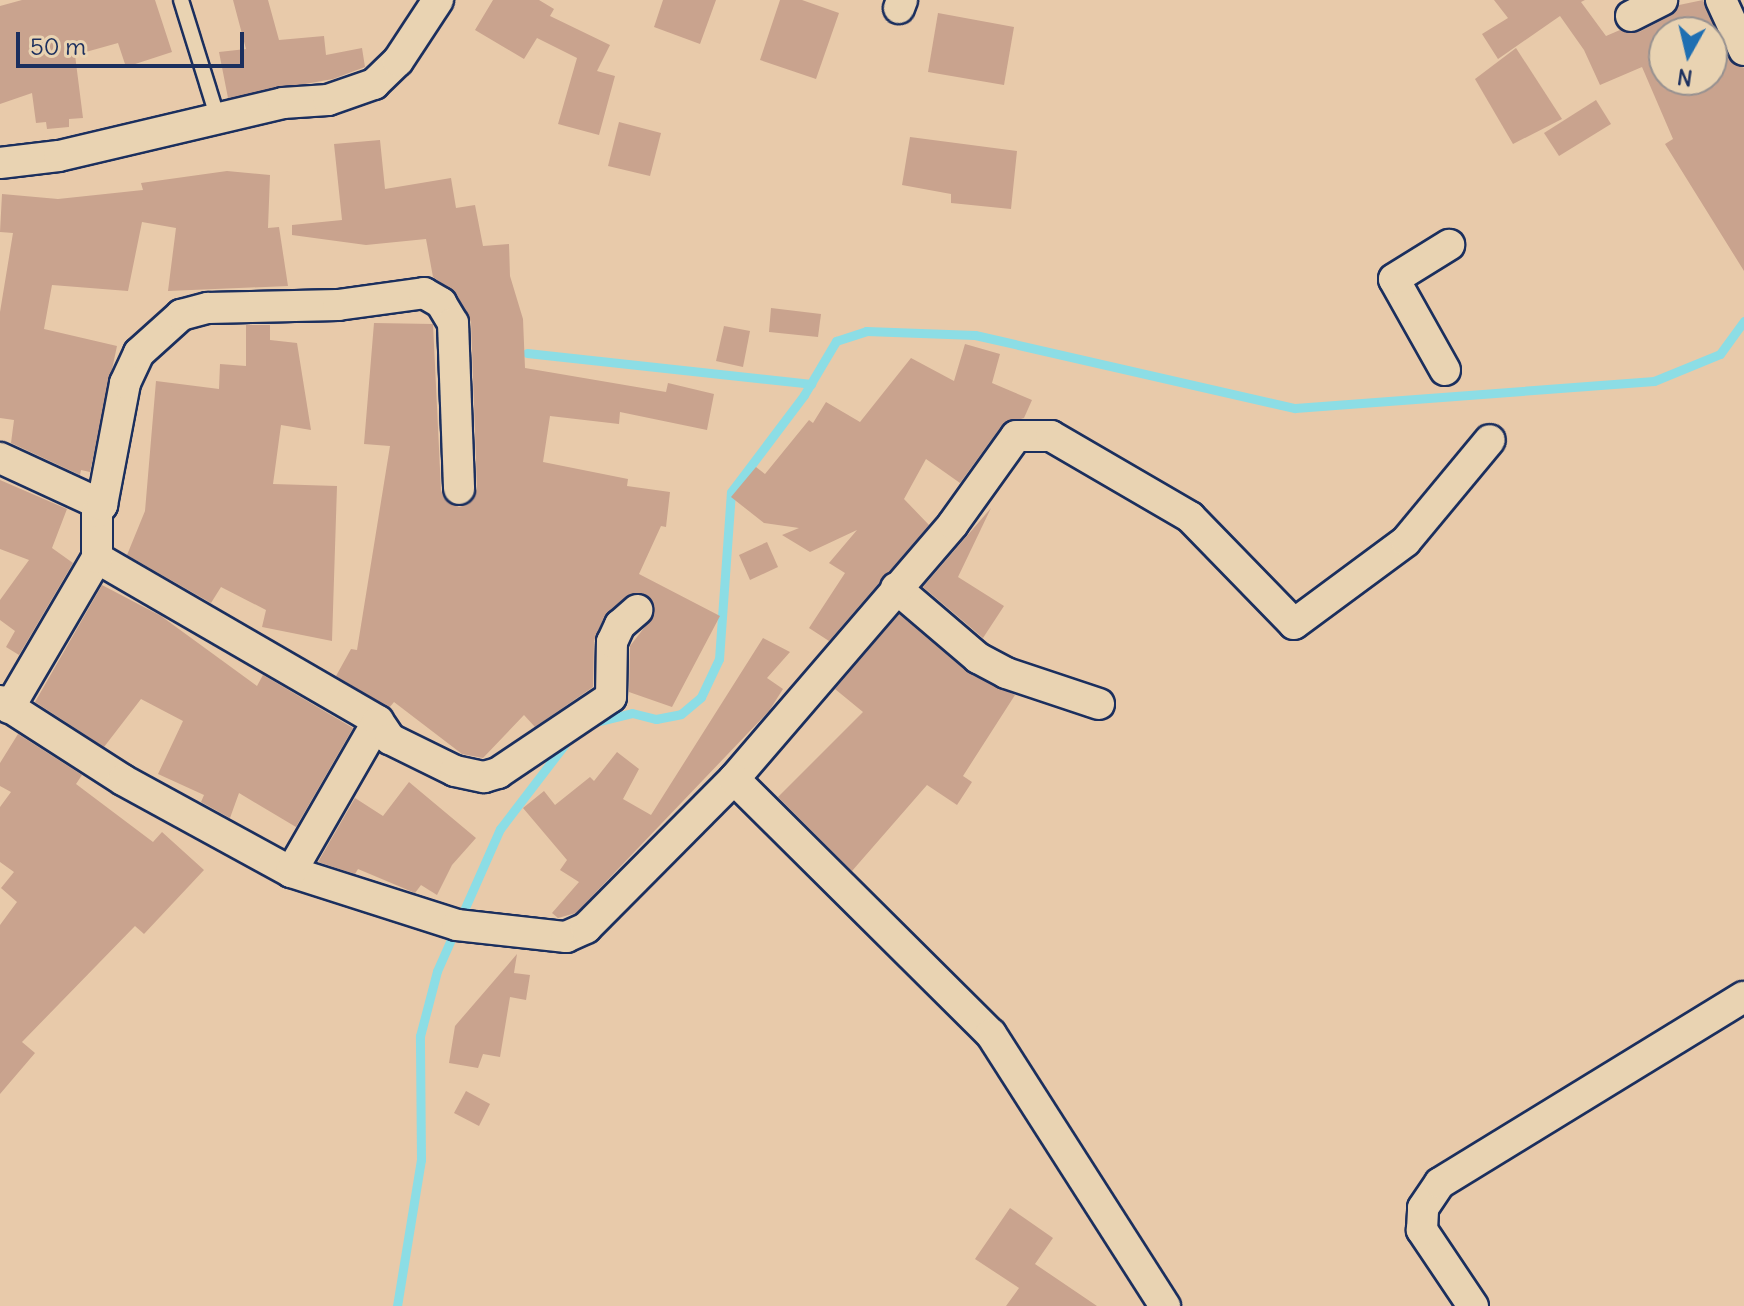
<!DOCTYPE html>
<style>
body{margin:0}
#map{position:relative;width:1744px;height:1306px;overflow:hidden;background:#e8caaa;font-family:Delius,sans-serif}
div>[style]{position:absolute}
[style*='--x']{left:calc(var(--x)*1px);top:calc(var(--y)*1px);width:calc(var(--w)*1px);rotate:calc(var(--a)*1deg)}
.stream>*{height:9px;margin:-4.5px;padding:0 4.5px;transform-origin:4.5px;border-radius:4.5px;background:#8cdde5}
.building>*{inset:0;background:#c9a38e}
.roads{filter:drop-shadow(2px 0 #1b2f5e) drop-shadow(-2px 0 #1b2f5e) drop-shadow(0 2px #1b2f5e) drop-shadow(0 -2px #1b2f5e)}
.lane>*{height:14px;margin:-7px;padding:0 7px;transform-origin:7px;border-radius:7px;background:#e9d3b2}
.street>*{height:30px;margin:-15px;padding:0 15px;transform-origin:15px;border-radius:15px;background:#e9d3b2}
span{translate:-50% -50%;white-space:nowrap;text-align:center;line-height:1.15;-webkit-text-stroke:8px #e9d3b2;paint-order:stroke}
.north{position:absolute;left:1648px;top:16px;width:80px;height:80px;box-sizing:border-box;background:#e9d3b2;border:2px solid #979190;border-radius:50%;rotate:188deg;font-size:22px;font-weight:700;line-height:32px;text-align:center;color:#1b2f5e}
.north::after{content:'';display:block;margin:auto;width:28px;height:36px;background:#1f6fb2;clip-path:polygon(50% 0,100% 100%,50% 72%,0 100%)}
.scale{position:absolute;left:16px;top:32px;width:228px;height:36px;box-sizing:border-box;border:4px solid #1b2f5e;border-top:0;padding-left:10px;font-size:24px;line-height:28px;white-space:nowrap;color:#1b2f5e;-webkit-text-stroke:6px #e9d3b2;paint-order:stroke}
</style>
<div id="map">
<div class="stream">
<div style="--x:527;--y:353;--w:286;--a:6.2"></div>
<div style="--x:592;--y:723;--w:41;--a:-14"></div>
<div style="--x:632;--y:713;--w:25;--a:14"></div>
<div style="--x:656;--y:719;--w:25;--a:-11"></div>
<div style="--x:681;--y:714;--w:26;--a:-40"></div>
<div style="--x:701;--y:697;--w:42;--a:-64.7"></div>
<div style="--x:719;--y:659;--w:167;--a:-85.9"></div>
<div style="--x:731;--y:492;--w:121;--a:-53"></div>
<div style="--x:804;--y:395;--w:63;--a:-59.3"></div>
<div style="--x:836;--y:341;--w:32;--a:-18"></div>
<div style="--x:866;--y:331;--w:109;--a:2.1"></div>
<div style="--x:975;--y:335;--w:328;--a:12.9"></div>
<div style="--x:1295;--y:408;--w:360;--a:-4.3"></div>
<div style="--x:1654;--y:381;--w:71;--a:-22.2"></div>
<div style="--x:1720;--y:354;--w:41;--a:-54"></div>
<div style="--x:397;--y:1306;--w:148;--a:-80.7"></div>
<div style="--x:421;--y:1160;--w:124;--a:-90.5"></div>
<div style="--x:420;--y:1036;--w:67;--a:-75.3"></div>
<div style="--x:437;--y:971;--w:155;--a:-66.1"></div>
<div style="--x:500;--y:829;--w:107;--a:-52.6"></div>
</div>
<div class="building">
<div style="clip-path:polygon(22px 0,155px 0,172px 52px,126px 67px,118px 43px,75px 55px,83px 118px,69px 119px,69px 127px,47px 129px,46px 122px,36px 123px,32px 93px,0 104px,0 6px)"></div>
<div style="clip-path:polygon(233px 0,268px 0,279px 40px,324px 36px,326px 55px,362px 48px,365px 67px,333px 79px,228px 98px,219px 52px,246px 49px)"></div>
<div style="clip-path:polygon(493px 0,539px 0,554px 9px,550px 16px,610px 45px,597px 71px,615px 76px,599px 135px,558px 124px,577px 58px,537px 38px,524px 59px,475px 30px)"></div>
<div style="clip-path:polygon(663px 0,716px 0,700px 44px,654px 27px)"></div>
<div style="clip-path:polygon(780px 0,802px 0,839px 13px,816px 79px,760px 60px)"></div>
<div style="clip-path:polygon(evenodd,1494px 0,1585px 0,1581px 2px,1606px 36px,1620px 30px,1639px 32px,1670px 16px,1679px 5px,1703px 0,1728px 58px,1744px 68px,1744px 271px,1665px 144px,1673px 139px,1642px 67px,1600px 85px,1584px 50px,1560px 16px,1498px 59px,1482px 34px,1508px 18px,1494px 0,1664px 32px,1712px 32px,1712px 80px,1664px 80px,1664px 32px)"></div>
<div style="clip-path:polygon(938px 13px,1014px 27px,1004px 85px,928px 72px)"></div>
<div style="clip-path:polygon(1516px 48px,1562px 119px,1513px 144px,1475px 79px)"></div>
<div style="clip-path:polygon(1596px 100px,1611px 124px,1559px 156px,1544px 133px)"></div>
<div style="clip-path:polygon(619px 122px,661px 133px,650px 176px,608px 166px)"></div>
<div style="clip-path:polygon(910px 137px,1017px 151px,1011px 209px,951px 203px,951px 194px,902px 185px)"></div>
<div style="clip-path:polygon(380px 140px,385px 189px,451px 178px,456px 208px,475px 205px,483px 246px,509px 244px,510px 276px,523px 319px,525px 368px,666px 392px,668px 383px,714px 394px,707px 430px,620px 412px,619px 424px,550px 416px,543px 462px,628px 479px,627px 486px,670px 492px,666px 527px,661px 526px,639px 574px,720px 616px,672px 707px,629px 692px,630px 646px,654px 615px,651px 599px,642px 593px,626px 596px,604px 617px,594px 641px,593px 687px,535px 727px,524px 715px,483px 758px,462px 754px,394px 702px,389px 708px,336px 676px,351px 649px,357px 650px,390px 446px,364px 444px,374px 323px,433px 324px,441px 490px,444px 499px,459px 507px,469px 504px,477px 489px,471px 322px,456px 293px,433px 277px,426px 239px,366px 245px,292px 235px,292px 225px,342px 220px,334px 144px)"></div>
<div style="clip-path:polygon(227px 171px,270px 175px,268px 228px,279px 227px,288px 286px,168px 291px,176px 228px,142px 222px,128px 291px,52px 285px,44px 329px,117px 346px,90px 472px,81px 470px,80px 475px,11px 443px,14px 420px,0 418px,0 312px,13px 233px,0 232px,2px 194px,58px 199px,143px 190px,141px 183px)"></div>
<div style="clip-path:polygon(771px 308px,821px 314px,818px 337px,769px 332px)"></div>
<div style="clip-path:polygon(246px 325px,270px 325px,270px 340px,297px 343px,311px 430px,281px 425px,273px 484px,337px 486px,332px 641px,262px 627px,266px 610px,221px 587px,211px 603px,127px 555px,145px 511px,156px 381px,219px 389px,220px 364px,246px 366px)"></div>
<div style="clip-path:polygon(724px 326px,750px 331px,743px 367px,716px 361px)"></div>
<div style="clip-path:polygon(965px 344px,1000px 354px,992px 383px,1032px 400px,1024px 418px,1002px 425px,960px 483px,926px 459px,904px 499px,929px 525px,829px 641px,809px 628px,845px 573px,829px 563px,857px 530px,810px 552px,782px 535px,799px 528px,764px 523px,731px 497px,756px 467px,765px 474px,809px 420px,813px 423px,826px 402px,860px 422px,911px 358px,954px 381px)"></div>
<div style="clip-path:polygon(0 480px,67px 509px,52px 548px,73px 563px,19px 655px,6px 647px,15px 631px,0 620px,0 600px,29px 560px,0 549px)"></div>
<div style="clip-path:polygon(991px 508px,958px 577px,1004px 606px,983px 638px,923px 587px)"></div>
<div style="clip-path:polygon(767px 542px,778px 567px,750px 580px,739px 555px)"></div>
<div style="clip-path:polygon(102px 585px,161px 616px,257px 686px,263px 675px,353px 728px,296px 827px,239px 793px,230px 818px,201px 802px,204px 795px,158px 774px,183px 721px,141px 699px,104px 747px,35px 702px)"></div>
<div style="clip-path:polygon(899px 614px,967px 672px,1015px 695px,963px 776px,972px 782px,957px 805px,927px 785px,852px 871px,778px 797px,863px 712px,835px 689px)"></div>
<div style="clip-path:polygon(763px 638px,790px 652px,767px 678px,783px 689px,769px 711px,576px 913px,558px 918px,552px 913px,579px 882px,560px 870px,567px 860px,523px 808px,544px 791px,555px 805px,590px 777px,594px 781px,617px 752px,639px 769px,623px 799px,651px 815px)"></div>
<div style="clip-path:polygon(18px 734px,82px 775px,76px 784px,153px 842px,162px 832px,204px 870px,144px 934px,135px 926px,22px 1042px,35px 1053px,0 1094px,0 925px,17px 902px,1px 888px,14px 872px,0 862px,0 807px,11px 792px,0 786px,0 763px)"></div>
<div style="clip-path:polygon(409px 782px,476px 838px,452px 865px,437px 895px,421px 885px,415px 893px,358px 869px,355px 874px,318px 862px,355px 798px,383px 816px)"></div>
<div style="clip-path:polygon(517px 954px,514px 973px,530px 975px,526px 1000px,510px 997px,500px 1057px,483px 1054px,478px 1068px,449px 1063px,455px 1026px)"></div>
<div style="clip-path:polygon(466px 1091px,490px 1104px,479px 1126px,454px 1113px)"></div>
<div style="clip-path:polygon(1010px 1208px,1053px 1238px,1035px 1264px,1097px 1306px,1006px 1306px,1019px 1288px,975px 1259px)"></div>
</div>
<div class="roads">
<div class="lane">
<div style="--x:181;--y:0;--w:125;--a:72.7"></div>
</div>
<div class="street">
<div style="--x:1721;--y:0;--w:55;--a:65.3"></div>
<div style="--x:899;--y:8;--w:9;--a:-69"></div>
<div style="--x:1631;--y:16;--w:35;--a:-27"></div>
<div style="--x:0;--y:163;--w:59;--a:-6.8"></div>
<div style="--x:59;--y:156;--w:230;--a:-13.3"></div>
<div style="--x:283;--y:103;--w:45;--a:-3.8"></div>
<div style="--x:328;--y:100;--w:49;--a:-19.2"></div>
<div style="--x:374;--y:84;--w:33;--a:-44"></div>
<div style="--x:398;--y:61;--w:73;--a:-56.7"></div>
<div style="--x:1445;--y:370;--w:104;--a:-119.3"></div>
<div style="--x:1394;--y:279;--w:65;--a:-31.7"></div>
<div style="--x:0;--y:458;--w:112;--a:24.7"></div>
<div style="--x:97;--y:558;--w:325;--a:30.1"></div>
<div style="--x:896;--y:588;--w:108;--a:40.5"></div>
<div style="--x:978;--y:658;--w:32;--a:28"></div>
<div style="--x:1006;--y:673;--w:98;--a:18.4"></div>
<div style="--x:0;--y:701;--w:146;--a:32.7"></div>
<div style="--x:123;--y:780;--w:192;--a:28.7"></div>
<div style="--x:291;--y:872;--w:174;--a:17.7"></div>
<div style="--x:457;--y:925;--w:110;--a:6.3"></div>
<div style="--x:566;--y:937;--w:22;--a:-24"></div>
<div style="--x:586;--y:928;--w:210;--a:-45.2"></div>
<div style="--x:734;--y:779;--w:336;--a:-49.3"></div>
<div style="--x:953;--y:524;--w:108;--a:-54.4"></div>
<div style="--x:1016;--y:436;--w:35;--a:0"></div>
<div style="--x:1051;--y:436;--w:161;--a:30.2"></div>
<div style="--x:1190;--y:517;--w:149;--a:45.8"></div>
<div style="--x:1294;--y:624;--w:139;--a:-36.5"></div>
<div style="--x:1406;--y:541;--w:131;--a:-50.3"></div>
<div style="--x:9;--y:708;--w:174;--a:-59.6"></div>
<div style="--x:97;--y:558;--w:46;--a:-90"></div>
<div style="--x:97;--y:512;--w:9;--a:-54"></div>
<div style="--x:102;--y:505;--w:124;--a:-79.3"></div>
<div style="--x:125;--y:383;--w:33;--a:-65"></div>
<div style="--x:139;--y:353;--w:57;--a:-42.1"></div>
<div style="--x:181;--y:315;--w:28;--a:-15"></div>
<div style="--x:208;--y:308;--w:130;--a:-1.3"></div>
<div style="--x:338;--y:305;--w:87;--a:-7.9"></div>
<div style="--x:424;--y:293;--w:20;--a:30"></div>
<div style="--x:441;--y:303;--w:23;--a:59"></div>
<div style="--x:453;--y:323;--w:166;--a:87.9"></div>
<div style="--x:734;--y:779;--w:362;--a:44.8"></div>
<div style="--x:991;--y:1034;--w:323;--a:57.4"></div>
<div style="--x:291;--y:872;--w:174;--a:-60.1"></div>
<div style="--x:378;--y:721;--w:22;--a:56"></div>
<div style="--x:390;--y:739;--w:72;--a:26.2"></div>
<div style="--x:455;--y:771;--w:30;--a:12"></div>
<div style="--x:484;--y:777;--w:15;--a:-16"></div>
<div style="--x:498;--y:773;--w:136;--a:-33.9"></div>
<div style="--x:611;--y:697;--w:55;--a:-89"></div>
<div style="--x:612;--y:642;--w:19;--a:-65"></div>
<div style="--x:620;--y:625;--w:23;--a:-41"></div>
<div style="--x:1473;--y:1306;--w:92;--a:-123.9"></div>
<div style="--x:1422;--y:1230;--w:22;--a:-87"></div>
<div style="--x:1423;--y:1208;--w:30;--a:-56"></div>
<div style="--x:1440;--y:1183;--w:356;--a:-31.5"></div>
</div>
</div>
<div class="north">N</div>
<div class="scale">50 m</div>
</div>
